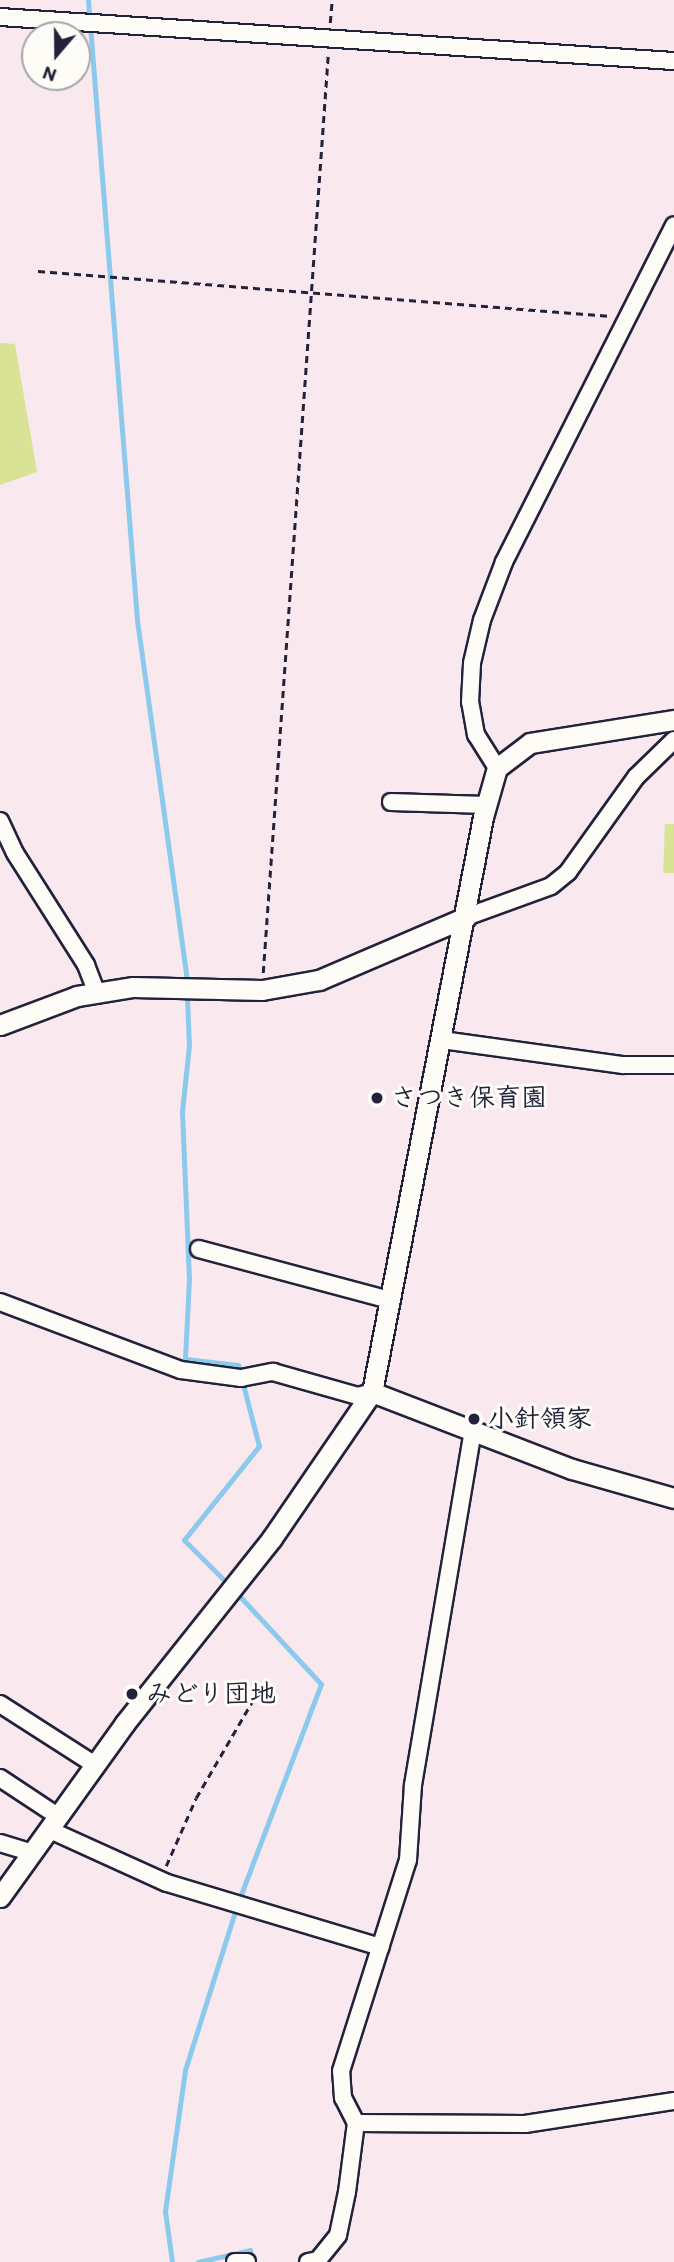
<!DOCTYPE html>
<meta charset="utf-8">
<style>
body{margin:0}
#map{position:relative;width:674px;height:2262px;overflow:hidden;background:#f9e8ed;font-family:Itim,"Klee One",sans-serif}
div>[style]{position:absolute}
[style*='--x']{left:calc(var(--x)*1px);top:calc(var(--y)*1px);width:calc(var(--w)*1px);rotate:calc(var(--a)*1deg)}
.green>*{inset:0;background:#d8e395}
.stream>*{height:5px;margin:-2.5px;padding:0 2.5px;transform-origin:2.5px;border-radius:2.5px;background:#8ccaed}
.path>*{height:2.5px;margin-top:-1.25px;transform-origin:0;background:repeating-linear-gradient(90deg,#22223b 0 7px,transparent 0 12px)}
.roads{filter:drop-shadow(2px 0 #22223b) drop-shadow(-2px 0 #22223b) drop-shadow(0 2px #22223b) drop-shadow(0 -2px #22223b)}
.minor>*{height:16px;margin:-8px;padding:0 8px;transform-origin:8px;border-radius:8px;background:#fdfcf7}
.tertiary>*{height:19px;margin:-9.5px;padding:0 9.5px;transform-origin:9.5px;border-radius:9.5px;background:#fdfcf7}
.dots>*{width:19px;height:19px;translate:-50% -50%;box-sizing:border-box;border:4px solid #fdfcf7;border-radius:50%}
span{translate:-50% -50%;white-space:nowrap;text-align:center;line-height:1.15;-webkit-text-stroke:6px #fdfcf7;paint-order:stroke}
.poi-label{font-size:26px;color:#22223b;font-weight:700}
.left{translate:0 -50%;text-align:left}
.north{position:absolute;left:21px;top:21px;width:70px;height:70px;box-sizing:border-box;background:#fdfcf7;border:2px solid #a5a5ac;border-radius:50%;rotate:200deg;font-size:19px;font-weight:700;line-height:28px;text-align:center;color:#22223b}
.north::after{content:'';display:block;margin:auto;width:24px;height:32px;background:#22223b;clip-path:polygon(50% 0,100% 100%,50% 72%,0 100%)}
</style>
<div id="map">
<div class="green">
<div style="clip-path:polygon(0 343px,15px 344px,37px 472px,0 485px)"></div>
<div style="clip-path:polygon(665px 824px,674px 824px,674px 873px,663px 873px)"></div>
</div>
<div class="stream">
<div style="--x:88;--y:0;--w:622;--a:85.48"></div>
<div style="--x:137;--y:620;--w:357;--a:82.1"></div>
<div style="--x:186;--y:974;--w:71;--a:87.6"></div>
<div style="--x:189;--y:1045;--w:67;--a:96"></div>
<div style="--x:182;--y:1112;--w:167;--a:87.6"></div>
<div style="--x:189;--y:1279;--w:80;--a:92.9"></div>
<div style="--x:185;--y:1359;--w:53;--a:6.5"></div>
<div style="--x:238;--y:1365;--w:84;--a:75.5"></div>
<div style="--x:259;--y:1446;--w:120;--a:128.6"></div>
<div style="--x:184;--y:1540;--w:62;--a:45"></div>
<div style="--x:172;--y:2262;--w:51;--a:-97.8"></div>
<div style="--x:165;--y:2211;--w:142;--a:-81.9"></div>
<div style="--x:185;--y:2070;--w:173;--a:-72.5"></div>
<div style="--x:237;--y:1905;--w:236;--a:-69.2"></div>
<div style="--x:321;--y:1684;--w:127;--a:-132.8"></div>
<div style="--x:198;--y:2262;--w:53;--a:-13"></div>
<div style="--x:250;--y:2250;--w:12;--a:81"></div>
</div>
<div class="path">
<div style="--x:330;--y:23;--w:23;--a:-85"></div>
<div style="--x:38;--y:271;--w:575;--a:4.49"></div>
<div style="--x:263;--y:973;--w:921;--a:-85.95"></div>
<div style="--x:166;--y:1866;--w:74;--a:-66.2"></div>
<div style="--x:196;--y:1798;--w:119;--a:-59.8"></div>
</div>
<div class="roads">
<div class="minor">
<div style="--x:0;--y:17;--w:675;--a:3.74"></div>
<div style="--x:497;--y:768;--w:39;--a:-122"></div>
<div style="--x:476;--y:735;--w:34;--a:-100"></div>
<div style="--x:470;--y:702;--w:39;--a:-87"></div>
<div style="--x:472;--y:663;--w:44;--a:-76.9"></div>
<div style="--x:482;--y:620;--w:62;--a:-69.2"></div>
<div style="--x:504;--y:562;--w:377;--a:-63.2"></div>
<div style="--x:391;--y:802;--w:95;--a:1.8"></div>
<div style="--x:0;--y:821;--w:35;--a:65"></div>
<div style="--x:15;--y:853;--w:133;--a:57.6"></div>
<div style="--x:86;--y:965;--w:30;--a:69"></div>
<div style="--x:466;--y:917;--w:90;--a:-20"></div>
<div style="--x:551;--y:886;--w:22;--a:-39"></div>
<div style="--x:568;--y:872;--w:117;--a:-54.4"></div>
<div style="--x:636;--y:777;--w:53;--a:-44.2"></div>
<div style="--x:442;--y:1040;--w:183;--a:7.9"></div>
<div style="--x:623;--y:1065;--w:51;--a:0"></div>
<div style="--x:199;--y:1249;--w:198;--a:15"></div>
<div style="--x:0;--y:1302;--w:193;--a:20.6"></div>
<div style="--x:181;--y:1370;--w:61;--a:7.6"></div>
<div style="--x:241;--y:1378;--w:33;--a:-11"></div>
<div style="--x:273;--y:1372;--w:88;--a:15.8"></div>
<div style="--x:358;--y:1396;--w:15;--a:-16"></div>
<div style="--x:0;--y:1704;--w:113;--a:32.7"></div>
<div style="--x:0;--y:1778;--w:71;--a:33.5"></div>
<div style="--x:50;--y:1830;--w:128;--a:24.4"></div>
<div style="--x:167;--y:1883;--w:223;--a:16.7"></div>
<div style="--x:0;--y:1843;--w:34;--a:17"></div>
<div style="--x:356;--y:2123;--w:169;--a:0.3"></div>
<div style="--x:525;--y:2124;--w:151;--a:-8.8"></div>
<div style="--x:235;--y:2262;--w:12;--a:0"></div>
<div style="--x:308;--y:2262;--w:10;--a:-11"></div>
<div style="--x:318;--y:2260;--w:32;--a:-51"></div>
<div style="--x:338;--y:2235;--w:44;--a:-78.2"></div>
<div style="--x:347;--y:2192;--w:70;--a:-82.6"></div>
<div style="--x:356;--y:2123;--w:28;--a:-117"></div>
<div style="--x:343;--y:2098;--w:27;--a:-94"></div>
<div style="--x:341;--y:2071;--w:221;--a:-72.4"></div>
<div style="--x:408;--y:1860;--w:75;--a:-86.2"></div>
<div style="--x:413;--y:1785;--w:360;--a:-80.4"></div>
</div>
<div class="tertiary">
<div style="--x:0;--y:1025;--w:82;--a:-20.6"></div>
<div style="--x:77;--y:996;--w:57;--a:-9.1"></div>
<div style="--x:133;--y:987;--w:129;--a:1.3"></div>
<div style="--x:262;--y:990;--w:58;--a:-10"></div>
<div style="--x:319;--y:980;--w:160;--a:-23.2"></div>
<div style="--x:372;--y:1392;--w:214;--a:21.1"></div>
<div style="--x:572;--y:1469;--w:106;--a:15.9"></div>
<div style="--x:0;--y:1897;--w:214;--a:-54.3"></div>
<div style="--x:125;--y:1723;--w:236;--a:-51.5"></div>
<div style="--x:272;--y:1538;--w:177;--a:-55.6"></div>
<div style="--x:372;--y:1392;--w:586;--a:-79.07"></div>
<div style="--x:483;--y:817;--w:51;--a:-74.1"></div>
<div style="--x:497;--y:768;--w:41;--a:-37.1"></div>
<div style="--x:530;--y:743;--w:146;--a:-9.1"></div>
</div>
</div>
<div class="dots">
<div style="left:377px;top:1098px;background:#22223b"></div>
<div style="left:474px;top:1419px;background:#22223b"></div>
<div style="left:132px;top:1694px;background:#22223b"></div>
</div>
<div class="poi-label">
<span class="left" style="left:391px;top:1098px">さつき保育園</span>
<span class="left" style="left:488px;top:1419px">小針領家</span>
<span class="left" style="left:146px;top:1694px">みどり団地</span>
</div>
<div class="north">N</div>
</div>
